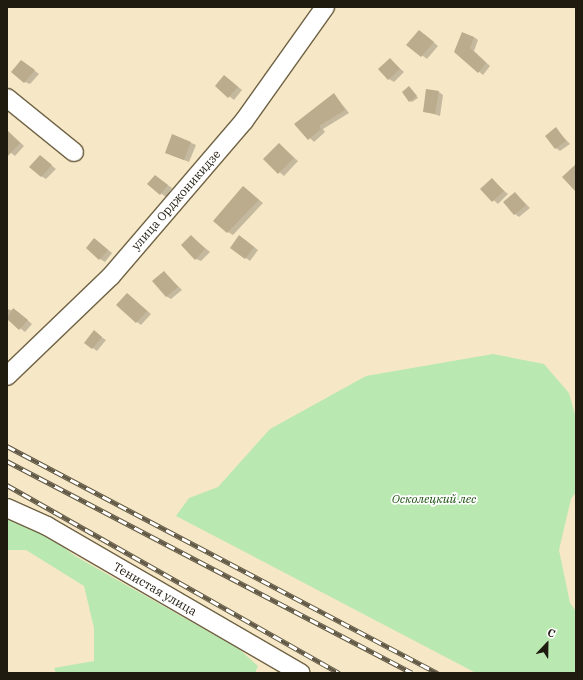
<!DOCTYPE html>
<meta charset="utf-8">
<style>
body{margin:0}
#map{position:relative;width:583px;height:680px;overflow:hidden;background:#f6e8c6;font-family:"IBM Plex Serif",serif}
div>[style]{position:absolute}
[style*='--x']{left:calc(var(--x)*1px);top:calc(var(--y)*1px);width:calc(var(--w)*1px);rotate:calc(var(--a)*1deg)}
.green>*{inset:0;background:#bae8b1}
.shadow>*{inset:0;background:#0003}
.building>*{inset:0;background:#baac8c}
.roads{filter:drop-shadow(1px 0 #706345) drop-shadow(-1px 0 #706345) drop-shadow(0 1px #706345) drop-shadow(0 -1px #706345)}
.minor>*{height:18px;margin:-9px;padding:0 9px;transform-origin:9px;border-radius:9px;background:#fff}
.rail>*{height:4.5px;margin-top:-2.25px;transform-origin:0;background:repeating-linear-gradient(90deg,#fff 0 9px,#615946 0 18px);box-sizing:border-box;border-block:1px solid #615946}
span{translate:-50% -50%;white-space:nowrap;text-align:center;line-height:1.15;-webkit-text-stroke:3.5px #fff;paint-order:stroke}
.street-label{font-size:12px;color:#201b0f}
.park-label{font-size:12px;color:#1b510f;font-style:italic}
.frame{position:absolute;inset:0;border:8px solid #201b0f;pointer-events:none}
.north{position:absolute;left:527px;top:624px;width:40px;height:40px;-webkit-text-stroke:3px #fff;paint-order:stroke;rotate:22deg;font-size:11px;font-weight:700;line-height:16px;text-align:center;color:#201b0f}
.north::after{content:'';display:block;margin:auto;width:14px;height:18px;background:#201b0f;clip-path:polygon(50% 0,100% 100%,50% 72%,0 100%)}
</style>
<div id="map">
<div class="green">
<div style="clip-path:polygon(493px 354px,544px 364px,569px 393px,576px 418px,576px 492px,571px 499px,559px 550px,570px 603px,576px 611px,576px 673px,476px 673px,176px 516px,189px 498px,218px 487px,270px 429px,366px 376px)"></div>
<div style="clip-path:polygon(7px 514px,28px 520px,75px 556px,239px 649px,258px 666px,255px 673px,56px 673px,54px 668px,94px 661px,94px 628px,84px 586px,26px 550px,7px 550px)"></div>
</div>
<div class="shadow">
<div style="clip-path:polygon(424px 34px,438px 46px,427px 59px,408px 45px)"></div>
<div style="clip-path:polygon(474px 37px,478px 40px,474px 51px,490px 66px,483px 75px,455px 52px)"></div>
<div style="clip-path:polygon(390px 59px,404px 72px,394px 82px,389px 79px)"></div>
<div style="clip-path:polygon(22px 61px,39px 74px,30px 84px,25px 82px)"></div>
<div style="clip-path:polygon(225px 76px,242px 90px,234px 100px,216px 86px)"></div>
<div style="clip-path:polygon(410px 88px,418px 98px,412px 102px,410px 101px)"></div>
<div style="clip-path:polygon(439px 92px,443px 95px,440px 116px,424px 111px)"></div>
<div style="clip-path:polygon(334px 94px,349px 113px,323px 129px,325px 132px,314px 142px,296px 124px)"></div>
<div style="clip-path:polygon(556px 129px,570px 144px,560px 151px,556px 148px)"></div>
<div style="clip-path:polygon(7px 130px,24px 146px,15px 156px,7px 150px)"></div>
<div style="clip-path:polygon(173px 135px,196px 145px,189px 162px,171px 155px)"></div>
<div style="clip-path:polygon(279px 144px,298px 161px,284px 176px,264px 159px)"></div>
<div style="clip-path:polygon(40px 156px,56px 169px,46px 179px,41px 176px)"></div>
<div style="clip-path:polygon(155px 176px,172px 188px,166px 197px,148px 184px)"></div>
<div style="clip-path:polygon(492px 180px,508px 194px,498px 204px,481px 189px)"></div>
<div style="clip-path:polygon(244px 187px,263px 203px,233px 235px,228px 232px)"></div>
<div style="clip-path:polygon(515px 193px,530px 208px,519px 217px,515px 214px)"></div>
<div style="clip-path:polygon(191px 236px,210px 252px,201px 261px,196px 259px)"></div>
<div style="clip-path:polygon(95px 239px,112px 253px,105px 262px,100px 259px)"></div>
<div style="clip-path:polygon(244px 239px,258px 250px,250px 261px,246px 258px)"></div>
<div style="clip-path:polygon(164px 272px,182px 290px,171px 299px,166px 296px)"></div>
<div style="clip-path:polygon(128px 294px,151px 314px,141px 325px,137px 322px)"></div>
<div style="clip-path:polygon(7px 309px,18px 312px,32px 324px,25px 332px,7px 318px)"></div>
<div style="clip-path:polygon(94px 332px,106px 340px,97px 351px,86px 343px)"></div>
</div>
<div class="building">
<div style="clip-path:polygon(419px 30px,434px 42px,421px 57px,406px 45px)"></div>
<div style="clip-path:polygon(462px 32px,474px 37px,470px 48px,486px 63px,478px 73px,454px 52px)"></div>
<div style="clip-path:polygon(390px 58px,400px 69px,388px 80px,378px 69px)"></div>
<div style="clip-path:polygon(21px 60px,35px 70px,24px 83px,11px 72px)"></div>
<div style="clip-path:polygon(224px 75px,238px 87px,228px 98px,215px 86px)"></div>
<div style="clip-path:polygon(409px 86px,417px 96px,409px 102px,402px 92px)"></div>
<div style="clip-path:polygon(426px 89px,439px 91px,435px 114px,423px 112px)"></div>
<div style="clip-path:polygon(334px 93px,345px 110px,319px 126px,321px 129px,308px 140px,294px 124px)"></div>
<div style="clip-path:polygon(556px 127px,566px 141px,555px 149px,545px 136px)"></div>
<div style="clip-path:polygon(7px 131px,20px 143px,7px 157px)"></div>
<div style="clip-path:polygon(172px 134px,191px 142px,184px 160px,165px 153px)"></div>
<div style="clip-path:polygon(279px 143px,294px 158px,278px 174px,263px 159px)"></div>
<div style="clip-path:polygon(40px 155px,52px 165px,41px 177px,29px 167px)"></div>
<div style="clip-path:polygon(576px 164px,576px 192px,562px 177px)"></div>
<div style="clip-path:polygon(155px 175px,168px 185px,160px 195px,147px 184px)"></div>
<div style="clip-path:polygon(492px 178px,504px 191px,492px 202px,480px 189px)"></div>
<div style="clip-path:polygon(243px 186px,259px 200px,227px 233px,213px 221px)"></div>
<div style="clip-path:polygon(515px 192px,526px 205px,514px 215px,503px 202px)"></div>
<div style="clip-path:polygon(191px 235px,205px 249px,195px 260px,181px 245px)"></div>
<div style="clip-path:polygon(239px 235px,254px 247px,245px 259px,230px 248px)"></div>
<div style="clip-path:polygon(94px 238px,108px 250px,99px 260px,86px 248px)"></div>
<div style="clip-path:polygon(164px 271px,178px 287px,166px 297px,152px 281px)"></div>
<div style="clip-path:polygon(127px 293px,147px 311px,136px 323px,116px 305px)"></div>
<div style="clip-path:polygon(13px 308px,28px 320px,19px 330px,7px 319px)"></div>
<div style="clip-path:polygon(94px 330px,102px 337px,92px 349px,84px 343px)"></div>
</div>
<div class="roads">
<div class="minor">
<div style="--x:7;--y:98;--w:86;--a:38.9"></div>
<div style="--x:7;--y:376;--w:144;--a:-43.9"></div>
<div style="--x:111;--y:276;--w:204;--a:-49.4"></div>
<div style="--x:244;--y:121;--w:140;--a:-54.6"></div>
<div style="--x:7;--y:508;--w:44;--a:24.2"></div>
<div style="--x:47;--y:526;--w:293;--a:30.1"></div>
</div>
</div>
<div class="rail">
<div style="--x:7;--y:446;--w:487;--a:27.8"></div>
<div style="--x:7;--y:461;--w:457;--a:27.6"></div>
<div style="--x:7;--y:485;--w:382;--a:29.5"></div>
</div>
<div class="street-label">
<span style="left:176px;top:200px;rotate:-49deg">улица Орджоникидзе</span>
<span style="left:155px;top:589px;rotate:30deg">Тенистая улица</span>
</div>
<div class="park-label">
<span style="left:434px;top:499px">Осколецкий лес</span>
</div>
<div class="frame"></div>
<div class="north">С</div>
</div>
